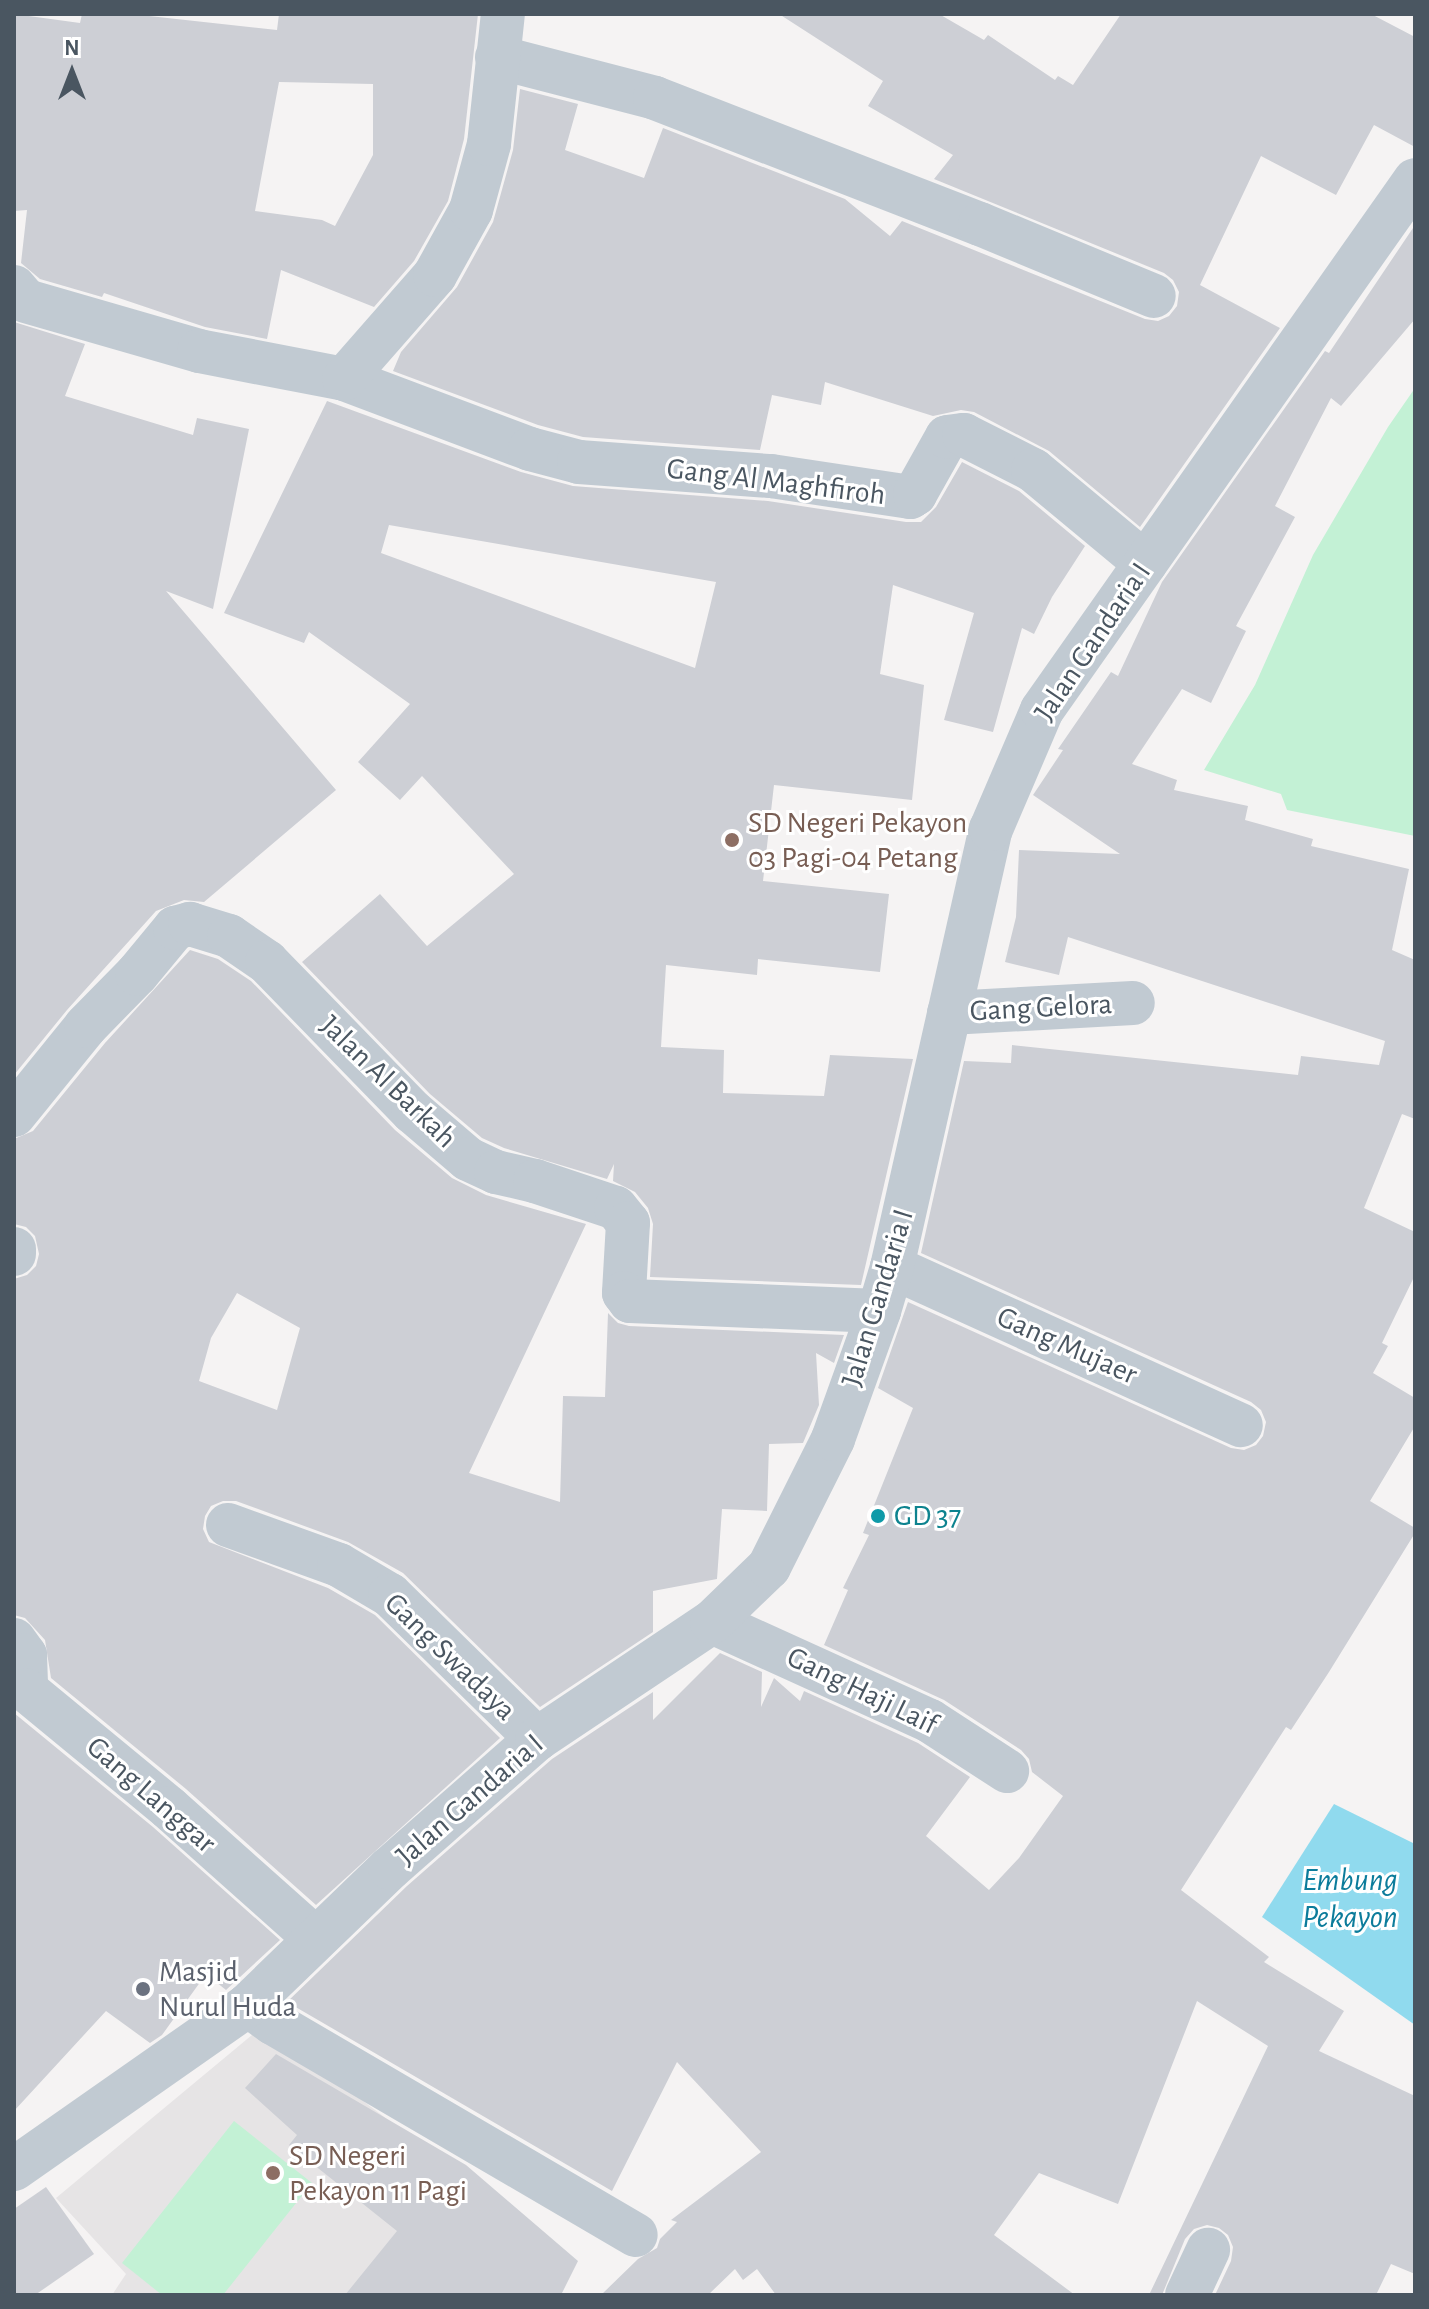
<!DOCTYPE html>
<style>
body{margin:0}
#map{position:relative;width:1429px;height:2309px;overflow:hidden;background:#f5f3f3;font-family:"Alegreya Sans",sans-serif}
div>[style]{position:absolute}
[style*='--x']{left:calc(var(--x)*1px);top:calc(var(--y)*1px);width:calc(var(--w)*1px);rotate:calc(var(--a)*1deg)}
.education>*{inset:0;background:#e6e4e5}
.green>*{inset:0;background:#c3f1d5}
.water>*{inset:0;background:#90daee}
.building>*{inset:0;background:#cdcfd5}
.minor>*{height:44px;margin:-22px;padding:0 22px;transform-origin:22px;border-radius:22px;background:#c1cad2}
.dots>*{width:22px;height:22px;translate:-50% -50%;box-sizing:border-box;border:4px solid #fff;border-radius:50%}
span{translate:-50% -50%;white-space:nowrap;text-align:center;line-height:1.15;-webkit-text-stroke:6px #fff;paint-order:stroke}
.street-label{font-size:30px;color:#4a5661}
.education-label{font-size:30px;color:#785e54}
.left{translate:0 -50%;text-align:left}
.culture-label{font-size:30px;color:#0d838f}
.worship-label{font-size:30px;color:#5b616d}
.water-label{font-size:32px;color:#0c7c9b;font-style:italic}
.frame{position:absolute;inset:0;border:16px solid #4a5661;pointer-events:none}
.north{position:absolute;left:32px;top:32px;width:80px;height:80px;-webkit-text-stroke:6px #fff;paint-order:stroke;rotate:0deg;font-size:22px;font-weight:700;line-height:32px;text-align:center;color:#4a5661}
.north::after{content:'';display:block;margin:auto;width:28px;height:36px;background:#4a5661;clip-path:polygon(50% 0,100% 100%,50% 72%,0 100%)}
</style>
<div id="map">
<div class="education">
<div style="clip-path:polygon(264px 2025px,426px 2149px,459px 2295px,112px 2295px,126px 2274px,56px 2198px)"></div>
</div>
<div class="green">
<div style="clip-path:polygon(1415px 388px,1415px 836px,1287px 810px,1281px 794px,1204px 770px,1255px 685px,1313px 555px,1388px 427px)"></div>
<div style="clip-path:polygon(234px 2121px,312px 2183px,223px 2295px,162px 2295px,122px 2263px)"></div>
</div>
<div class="water">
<div style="clip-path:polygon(1334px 1804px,1415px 1844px,1415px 2025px,1262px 1917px)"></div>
</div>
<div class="building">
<div style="clip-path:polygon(evenodd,14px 14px,80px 23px,82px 14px,131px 14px,277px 30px,279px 14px,478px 14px,464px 139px,448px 201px,414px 261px,374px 307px,281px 270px,267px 339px,205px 327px,104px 293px,102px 297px,40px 279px,21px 263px,27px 210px,14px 211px,14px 14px,279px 82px,373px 84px,373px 155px,335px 226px,322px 220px,255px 211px,279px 82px)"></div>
<div style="clip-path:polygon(779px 14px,939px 14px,984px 40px,988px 35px,1055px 80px,1058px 76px,1073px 85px,1121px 14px,1371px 14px,1415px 37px,1415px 147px,1374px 125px,1336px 195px,1261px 156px,1200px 285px,1280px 328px,1140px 527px,1049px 451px,974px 412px,961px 410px,933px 416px,825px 382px,821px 405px,772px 395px,760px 450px,583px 437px,538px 425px,393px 371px,401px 352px,457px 287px,493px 222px,513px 150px,520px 89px,578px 104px,565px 150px,644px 178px,663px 128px,845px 199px,890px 236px,902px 221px,1145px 319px,1158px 321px,1169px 316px,1177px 306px,1179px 292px,1173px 280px,1164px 273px,934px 179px,953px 155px,868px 106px,883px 81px)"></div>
<div style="clip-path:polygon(1415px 225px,1415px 319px,1341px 406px,1331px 398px,1275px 506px,1295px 517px,1236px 626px,1246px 631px,1211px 703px,1182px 689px,1132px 764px,1177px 780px,1174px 790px,1248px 806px,1245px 820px,1313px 839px,1311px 846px,1409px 869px,1392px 950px,1415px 960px,1415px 1119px,1402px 1114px,1364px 1208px,1415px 1232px,1415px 1275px,1382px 1343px,1388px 1346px,1373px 1373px,1415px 1398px,1415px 1426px,1370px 1501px,1415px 1528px,1415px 1533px,1329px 1672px,1291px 1730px,1286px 1727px,1181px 1890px,1269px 1957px,1264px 1962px,1344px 2011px,1319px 2051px,1415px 2096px,1415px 2274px,1391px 2264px,1376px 2295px,1215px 2295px,1231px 2261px,1233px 2247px,1228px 2235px,1219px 2228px,1207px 2225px,1194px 2229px,1185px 2239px,1162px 2295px,1149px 2295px,1268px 2046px,1197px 2001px,1118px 2204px,1039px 2173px,994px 2235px,1075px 2295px,776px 2295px,757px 2269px,743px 2280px,735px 2269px,708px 2295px,601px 2295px,638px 2259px,657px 2248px,660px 2239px,677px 2222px,671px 2220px,761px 2152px,677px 2062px,612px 2191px,287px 2002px,407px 1886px,552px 1759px,653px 1692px,653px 1720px,720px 1653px,762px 1672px,761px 1707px,774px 1678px,800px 1701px,804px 1691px,918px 1743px,970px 1777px,926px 1836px,989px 1890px,1019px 1858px,1063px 1796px,1032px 1772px,1029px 1759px,1021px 1750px,944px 1700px,824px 1645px,848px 1590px,843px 1588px,869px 1535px,863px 1533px,913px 1408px,878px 1388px,908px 1302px,1231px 1448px,1244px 1450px,1256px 1445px,1263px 1436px,1266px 1422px,1261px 1410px,1251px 1402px,921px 1253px,964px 1061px,1011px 1063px,1012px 1045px,1298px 1075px,1301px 1056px,1379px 1065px,1385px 1041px,1068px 937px,1059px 975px,1005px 962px,1016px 917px,1019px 850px,1120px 854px,1033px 795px,1063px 750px,1058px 749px,1111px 672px,1118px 676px,1162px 582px,1325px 351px,1329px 353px)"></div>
<div style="clip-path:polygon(14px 322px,85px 344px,65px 396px,193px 435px,197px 418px,249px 429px,213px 609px,166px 591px,336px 790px,204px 902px,184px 900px,156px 911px,67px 1010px,14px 1075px)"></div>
<div style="clip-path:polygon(evenodd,327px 401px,521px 472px,573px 486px,768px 501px,906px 522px,921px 522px,936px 507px,962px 462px,1019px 491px,1085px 546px,1052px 597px,1034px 634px,1022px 628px,993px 732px,944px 720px,974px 613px,893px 585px,880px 674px,924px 685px,912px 800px,774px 785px,763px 881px,889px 894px,880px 972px,758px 959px,757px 975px,666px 965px,661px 1047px,724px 1050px,723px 1093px,824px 1096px,830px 1055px,913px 1059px,861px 1285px,650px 1277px,653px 1224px,648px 1208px,635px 1192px,613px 1181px,614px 1164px,607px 1179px,504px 1148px,482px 1138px,430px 1094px,302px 962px,380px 894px,427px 946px,514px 874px,422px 776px,400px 800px,358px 762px,410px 704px,309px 632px,304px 643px,224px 613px,327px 401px,389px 525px,716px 582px,695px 668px,381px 553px,389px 525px)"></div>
<div style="clip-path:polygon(evenodd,190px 950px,218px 959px,251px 981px,395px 1130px,452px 1178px,486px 1195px,586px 1224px,469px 1473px,560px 1502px,563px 1396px,605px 1397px,608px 1313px,618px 1323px,629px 1326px,844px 1335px,834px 1363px,816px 1353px,819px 1405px,803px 1443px,769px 1444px,767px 1511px,722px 1509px,717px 1579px,653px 1591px,653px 1632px,540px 1707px,403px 1573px,348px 1542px,236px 1501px,223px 1501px,211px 1506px,205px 1516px,203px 1529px,209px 1542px,328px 1588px,375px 1615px,500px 1738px,316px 1905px,186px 1789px,51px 1678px,45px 1640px,25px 1618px,14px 1615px,14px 1279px,27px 1275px,36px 1266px,39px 1254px,35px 1236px,26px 1227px,14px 1224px,14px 1139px,33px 1131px,105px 1043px,190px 950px,237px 1293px,300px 1328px,277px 1410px,199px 1381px,211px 1338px,237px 1293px)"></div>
<div style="clip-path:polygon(14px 1713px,153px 1827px,280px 1940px,226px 1990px,206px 1974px,162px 2035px,150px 2043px,106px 2011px,14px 2111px)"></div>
<div style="clip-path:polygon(276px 2054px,466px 2165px,578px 2261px,561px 2295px,345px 2295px,397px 2231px,289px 2145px,297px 2135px,245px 2088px)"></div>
<div style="clip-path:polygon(46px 2187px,94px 2254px,35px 2295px,14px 2295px,14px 2209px)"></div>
</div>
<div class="minor">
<div style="--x:497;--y:57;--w:163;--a:14.5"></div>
<div style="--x:655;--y:98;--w:349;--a:21.2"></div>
<div style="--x:980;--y:224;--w:188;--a:22.5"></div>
<div style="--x:14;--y:287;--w:18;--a:49"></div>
<div style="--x:26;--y:301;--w:180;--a:16.1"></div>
<div style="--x:199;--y:351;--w:148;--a:10.9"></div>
<div style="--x:344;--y:379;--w:199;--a:20.6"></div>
<div style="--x:530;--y:449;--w:51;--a:14.9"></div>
<div style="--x:579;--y:462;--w:193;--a:4.2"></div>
<div style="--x:771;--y:476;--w:141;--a:8.6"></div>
<div style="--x:910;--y:497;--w:6;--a:-31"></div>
<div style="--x:915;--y:494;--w:65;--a:-60.7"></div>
<div style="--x:947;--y:437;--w:17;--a:-7"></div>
<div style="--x:964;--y:435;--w:77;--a:26.9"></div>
<div style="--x:1033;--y:470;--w:146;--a:39.7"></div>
<div style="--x:344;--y:379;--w:138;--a:-48.8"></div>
<div style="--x:435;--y:275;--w:74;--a:-61"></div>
<div style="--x:471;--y:210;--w:68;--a:-74.7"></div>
<div style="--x:489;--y:144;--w:131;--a:-83.9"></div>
<div style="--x:949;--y:1013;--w:184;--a:-3.1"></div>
<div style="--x:14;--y:1115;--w:114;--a:-51"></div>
<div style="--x:86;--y:1026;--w:73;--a:-45.6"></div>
<div style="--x:137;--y:974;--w:60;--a:-50.4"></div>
<div style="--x:175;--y:928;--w:16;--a:-15"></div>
<div style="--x:190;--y:924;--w:41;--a:17.1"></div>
<div style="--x:229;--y:936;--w:46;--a:34.4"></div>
<div style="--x:267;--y:962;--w:209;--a:45.8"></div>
<div style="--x:413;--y:1112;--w:72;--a:40.5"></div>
<div style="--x:468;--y:1159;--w:31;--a:25"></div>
<div style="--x:496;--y:1172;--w:40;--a:13"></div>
<div style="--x:535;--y:1181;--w:85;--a:18.4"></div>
<div style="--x:616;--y:1208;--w:19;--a:51"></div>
<div style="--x:628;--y:1223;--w:70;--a:93.3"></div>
<div style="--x:624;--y:1293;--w:10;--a:53"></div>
<div style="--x:630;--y:1301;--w:249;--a:2.3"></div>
<div style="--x:14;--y:1249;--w:5;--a:90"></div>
<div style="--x:892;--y:1267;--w:383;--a:24.4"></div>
<div style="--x:228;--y:1525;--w:118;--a:19.8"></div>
<div style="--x:339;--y:1565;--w:59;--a:30.5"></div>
<div style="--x:390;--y:1595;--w:206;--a:44.4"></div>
<div style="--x:712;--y:1622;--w:239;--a:24.4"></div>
<div style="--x:930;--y:1721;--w:92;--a:33"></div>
<div style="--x:14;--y:1640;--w:19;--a:54"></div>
<div style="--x:25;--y:1655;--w:35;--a:88"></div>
<div style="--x:26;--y:1690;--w:185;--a:39.5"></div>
<div style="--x:169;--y:1808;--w:195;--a:41.7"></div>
<div style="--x:248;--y:2005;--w:31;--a:36"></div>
<div style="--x:273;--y:2023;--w:420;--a:30.3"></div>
<div style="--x:14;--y:2169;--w:286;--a:-35"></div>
<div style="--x:248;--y:2005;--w:197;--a:-44"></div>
<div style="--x:390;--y:1868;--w:196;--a:-41.3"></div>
<div style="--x:537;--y:1739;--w:211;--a:-33.8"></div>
<div style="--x:712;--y:1622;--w:79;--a:-44"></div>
<div style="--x:769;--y:1567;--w:143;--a:-63.4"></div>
<div style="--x:833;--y:1439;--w:136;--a:-70.2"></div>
<div style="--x:879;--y:1311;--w:46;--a:-73.5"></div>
<div style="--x:892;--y:1267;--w:449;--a:-77.3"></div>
<div style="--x:991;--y:829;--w:129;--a:-66.8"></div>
<div style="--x:1042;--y:710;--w:648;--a:-54.86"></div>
<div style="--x:1187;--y:2295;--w:50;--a:-65"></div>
</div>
<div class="dots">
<div style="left:732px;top:840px;background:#8d6e63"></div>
<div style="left:878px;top:1516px;background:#0f9aa8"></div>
<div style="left:143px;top:1989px;background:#6b7280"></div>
<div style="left:273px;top:2173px;background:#8d6e63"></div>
</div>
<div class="street-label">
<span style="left:776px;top:482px;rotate:7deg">Gang Al Maghfiroh</span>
<span style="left:1093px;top:642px;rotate:-56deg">Jalan Gandaria I</span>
<span style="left:1041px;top:1008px;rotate:-3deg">Gang Gelora</span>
<span style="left:388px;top:1082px;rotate:44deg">Jalan Al Barkah</span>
<span style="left:878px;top:1298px;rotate:-73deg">Jalan Gandaria I</span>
<span style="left:1067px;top:1346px;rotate:24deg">Gang Mujaer</span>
<span style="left:450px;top:1657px;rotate:44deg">Gang Swadaya</span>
<span style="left:862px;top:1691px;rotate:26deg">Gang Haji Laif</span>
<span style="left:151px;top:1795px;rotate:41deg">Gang Langgar</span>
<span style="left:470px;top:1800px;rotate:-41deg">Jalan Gandaria I</span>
</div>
<div class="education-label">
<span class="left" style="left:748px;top:840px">SD Negeri Pekayon<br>03 Pagi-04 Petang</span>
<span class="left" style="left:289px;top:2173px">SD Negeri<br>Pekayon 11 Pagi</span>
</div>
<div class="culture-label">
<span class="left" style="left:894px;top:1516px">GD 37</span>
</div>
<div class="worship-label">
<span class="left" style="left:159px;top:1989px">Masjid<br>Nurul Huda</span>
</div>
<div class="water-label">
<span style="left:1350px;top:1899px">Embung<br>Pekayon</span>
</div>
<div class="frame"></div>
<div class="north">N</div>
</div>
